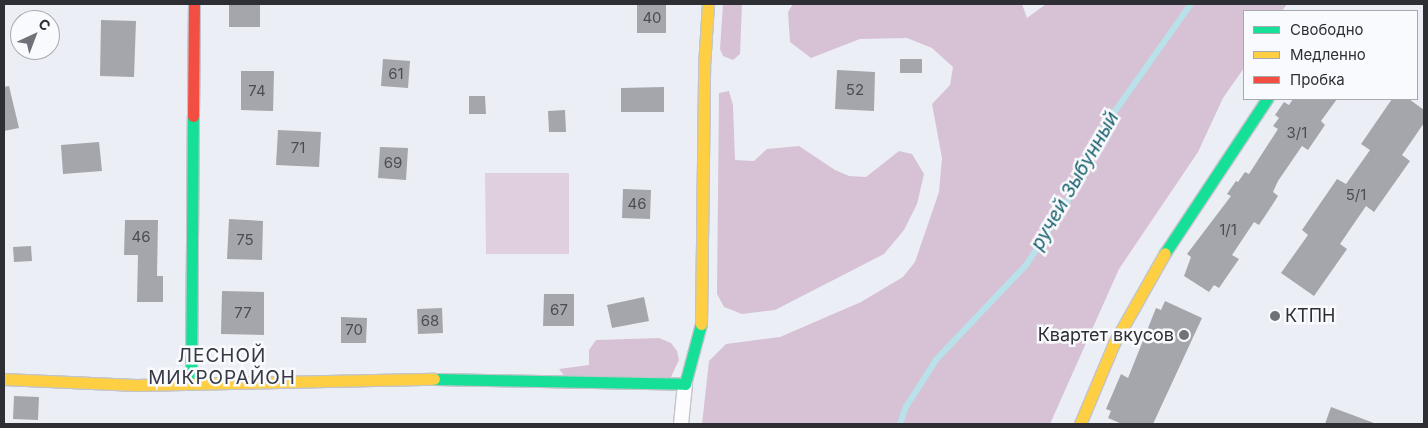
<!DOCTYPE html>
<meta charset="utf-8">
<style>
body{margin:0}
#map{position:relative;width:1428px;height:428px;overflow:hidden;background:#eceef6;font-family:Inter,sans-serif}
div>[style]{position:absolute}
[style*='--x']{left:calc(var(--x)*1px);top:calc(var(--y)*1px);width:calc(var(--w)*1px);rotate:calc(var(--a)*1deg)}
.green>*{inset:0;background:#e0cfdf}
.forest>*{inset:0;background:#d7c2d5}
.stream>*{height:5.5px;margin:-2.75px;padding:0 2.75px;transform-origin:2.75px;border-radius:2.75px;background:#b9e1ea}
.building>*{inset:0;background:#a4a6ac}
.roads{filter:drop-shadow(1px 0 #c2c4ca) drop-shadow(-1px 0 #c2c4ca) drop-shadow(0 1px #c2c4ca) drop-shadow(0 -1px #c2c4ca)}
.street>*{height:14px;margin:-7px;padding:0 7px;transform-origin:7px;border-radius:7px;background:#fcfcfe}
.fast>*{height:11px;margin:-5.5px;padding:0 5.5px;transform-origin:5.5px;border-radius:5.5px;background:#16e098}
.slow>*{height:11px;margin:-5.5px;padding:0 5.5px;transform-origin:5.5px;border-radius:5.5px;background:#ffcf43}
.jam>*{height:11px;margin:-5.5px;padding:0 5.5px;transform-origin:5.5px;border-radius:5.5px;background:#f24e42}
.dots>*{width:14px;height:14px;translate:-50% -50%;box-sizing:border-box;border:2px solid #f9fafd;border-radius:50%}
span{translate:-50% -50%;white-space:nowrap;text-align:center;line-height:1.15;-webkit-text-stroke:5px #f9fafd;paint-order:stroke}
.number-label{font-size:15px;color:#4c4d53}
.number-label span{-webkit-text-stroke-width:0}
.poi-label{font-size:18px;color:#2e2f35}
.left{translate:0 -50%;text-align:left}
.right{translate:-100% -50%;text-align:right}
.water-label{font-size:19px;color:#18616d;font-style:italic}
.neighbourhood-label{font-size:19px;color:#373a45;letter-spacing:1px}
.frame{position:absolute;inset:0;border:5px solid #2e2f35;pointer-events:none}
.legend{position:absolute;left:1243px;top:10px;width:175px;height:90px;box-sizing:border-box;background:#f9fafd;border:1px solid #a8a9ad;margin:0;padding:6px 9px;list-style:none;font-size:15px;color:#2e2f35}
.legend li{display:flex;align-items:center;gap:10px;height:25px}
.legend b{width:25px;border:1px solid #a8a9ad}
.north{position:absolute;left:10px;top:10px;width:50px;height:50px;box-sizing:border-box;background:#f9fafd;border:1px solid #a8a9ad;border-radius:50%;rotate:43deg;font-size:14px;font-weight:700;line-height:20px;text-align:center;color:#2e2f35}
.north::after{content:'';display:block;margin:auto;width:18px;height:22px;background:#707279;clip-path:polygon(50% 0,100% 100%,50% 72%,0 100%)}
</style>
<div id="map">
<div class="green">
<div style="clip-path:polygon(485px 173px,569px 173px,569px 254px,486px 254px)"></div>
</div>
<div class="forest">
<div style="clip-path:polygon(723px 4px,742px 4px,740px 54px,733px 60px,723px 56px,720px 49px)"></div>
<div style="clip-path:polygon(793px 4px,1022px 4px,1027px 18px,1046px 4px,1287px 4px,1282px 11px,1244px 11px,1244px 68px,1223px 98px,1198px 152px,1119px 269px,1050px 424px,702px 424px,709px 361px,726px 344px,780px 337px,861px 302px,903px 277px,915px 262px,939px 192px,942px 158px,932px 104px,950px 85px,953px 67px,932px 48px,907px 38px,860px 39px,811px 58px,790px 42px,788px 12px)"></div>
<div style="clip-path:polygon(729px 91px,733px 105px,735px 160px,754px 161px,767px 149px,799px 146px,835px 170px,849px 176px,866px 177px,899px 151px,912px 154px,924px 174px,917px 204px,904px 230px,884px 254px,775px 310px,742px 314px,724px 307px,717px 294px,719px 93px)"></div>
<div style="clip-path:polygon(659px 338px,671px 343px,677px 351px,679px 360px,671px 377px,565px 377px,559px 369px,589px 365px,589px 350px,596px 340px)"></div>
</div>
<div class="stream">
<div style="--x:900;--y:424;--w:18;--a:-71"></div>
<div style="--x:906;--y:407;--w:56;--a:-57.4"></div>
<div style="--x:936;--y:360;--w:132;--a:-46.5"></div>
<div style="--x:1027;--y:264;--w:74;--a:-57.2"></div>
<div style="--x:1067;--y:202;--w:79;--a:-64.4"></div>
<div style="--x:1101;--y:131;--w:156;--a:-54.7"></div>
</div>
<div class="building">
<div style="clip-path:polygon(229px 4px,260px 4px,260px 27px,229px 27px)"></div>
<div style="clip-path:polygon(637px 4px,666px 4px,666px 33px,637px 33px)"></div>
<div style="clip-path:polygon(101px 20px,136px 21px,134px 77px,100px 76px)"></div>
<div style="clip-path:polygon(383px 59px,410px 61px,408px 88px,381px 86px)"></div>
<div style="clip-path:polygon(900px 59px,922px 59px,922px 73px,900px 73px)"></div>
<div style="clip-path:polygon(837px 70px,875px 72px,874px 111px,835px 109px)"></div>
<div style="clip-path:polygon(241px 71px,274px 71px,273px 111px,241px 110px)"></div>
<div style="clip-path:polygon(9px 86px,19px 128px,4px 131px,4px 87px)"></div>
<div style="clip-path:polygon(664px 87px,664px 112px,621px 112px,621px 88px)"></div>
<div style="clip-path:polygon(469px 96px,485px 96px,486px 114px,469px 114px)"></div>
<div style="clip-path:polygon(1293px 99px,1337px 99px,1321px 121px,1325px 125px,1308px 150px,1302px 146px,1278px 181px,1273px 192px,1278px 196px,1269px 210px,1259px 225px,1254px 222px,1232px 255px,1239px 259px,1219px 288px,1214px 285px,1209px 292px,1184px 276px,1191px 257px,1187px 254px,1231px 196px,1227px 194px,1236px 181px,1238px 182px,1245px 172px,1249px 174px,1278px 129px,1273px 126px,1279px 118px,1275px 115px,1284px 102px,1289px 105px)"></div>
<div style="clip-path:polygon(1392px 99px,1409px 99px,1424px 110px,1424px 123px,1402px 155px,1410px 161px,1374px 212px,1366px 206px,1340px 244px,1347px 249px,1314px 296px,1281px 273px,1308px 235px,1302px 230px,1337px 179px,1346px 184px,1370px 150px,1361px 144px)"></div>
<div style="clip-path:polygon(565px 110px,566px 132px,549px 132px,548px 111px)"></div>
<div style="clip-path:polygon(278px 130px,321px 132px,319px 167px,276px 165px)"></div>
<div style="clip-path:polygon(99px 142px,102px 171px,63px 174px,61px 145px)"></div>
<div style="clip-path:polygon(380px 147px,408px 148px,406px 180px,378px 178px)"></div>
<div style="clip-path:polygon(623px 189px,651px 190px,650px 219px,622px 218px)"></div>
<div style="clip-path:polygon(229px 219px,263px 221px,262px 260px,227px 259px)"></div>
<div style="clip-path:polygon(125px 220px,158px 220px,157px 276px,163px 276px,163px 302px,137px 302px,138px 255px,124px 255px)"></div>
<div style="clip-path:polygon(31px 246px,32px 261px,14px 262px,13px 247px)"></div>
<div style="clip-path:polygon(222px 291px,264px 292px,264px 335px,221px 334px)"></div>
<div style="clip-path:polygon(544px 294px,574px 294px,574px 326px,543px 326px)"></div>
<div style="clip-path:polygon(644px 297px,649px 321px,612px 328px,607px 305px)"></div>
<div style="clip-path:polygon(1165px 301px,1202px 318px,1153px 424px,1122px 424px,1108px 418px,1111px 411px,1106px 409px,1121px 374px,1128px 378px,1156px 308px,1161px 310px)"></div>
<div style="clip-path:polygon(442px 308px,443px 333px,418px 334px,417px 309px)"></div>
<div style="clip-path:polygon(341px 317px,367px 318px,366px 343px,341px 343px)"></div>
<div style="clip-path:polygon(14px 396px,39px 397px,38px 420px,13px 419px)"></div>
<div style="clip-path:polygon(1331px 407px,1374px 423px,1373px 424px,1325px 424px)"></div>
</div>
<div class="roads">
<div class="street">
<div style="--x:681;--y:424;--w:40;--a:-84.3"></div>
</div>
<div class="fast">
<div style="--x:1165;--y:253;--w:185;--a:-56.5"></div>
<div style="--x:434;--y:379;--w:251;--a:1.1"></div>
<div style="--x:685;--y:384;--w:62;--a:-75.1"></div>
<div style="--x:191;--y:384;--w:268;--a:-89.6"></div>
</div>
<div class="slow">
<div style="--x:701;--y:324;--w:257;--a:-89.3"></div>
<div style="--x:704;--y:67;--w:63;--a:-86.4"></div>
<div style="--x:4;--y:379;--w:132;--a:2.6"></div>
<div style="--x:136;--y:385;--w:298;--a:-1.2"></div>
<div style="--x:1080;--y:424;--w:88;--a:-67.2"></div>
<div style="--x:1114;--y:343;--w:103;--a:-60.5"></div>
</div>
<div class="jam">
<div style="--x:193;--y:116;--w:112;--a:-89.5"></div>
</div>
</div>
<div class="dots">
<div style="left:1275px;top:316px;background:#707279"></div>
<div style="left:1184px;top:335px;background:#707279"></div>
</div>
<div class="number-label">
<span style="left:652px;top:18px">40</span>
<span style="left:396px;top:74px">61</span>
<span style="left:855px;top:90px">52</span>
<span style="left:257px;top:91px">74</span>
<span style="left:1297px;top:133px">3/1</span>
<span style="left:298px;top:148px">71</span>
<span style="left:393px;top:163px">69</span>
<span style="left:1356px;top:195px">5/1</span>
<span style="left:637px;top:204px">46</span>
<span style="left:1228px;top:230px">1/1</span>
<span style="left:141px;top:237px">46</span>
<span style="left:245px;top:240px">75</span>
<span style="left:559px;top:310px">67</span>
<span style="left:243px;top:313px">77</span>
<span style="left:430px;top:321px">68</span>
<span style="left:354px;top:330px">70</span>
</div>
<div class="poi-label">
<span class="left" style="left:1285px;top:316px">КТПН</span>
<span class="right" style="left:1174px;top:335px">Квартет вкусов</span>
</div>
<div class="water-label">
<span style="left:1075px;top:181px;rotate:-60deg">ручей Зыбунный</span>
</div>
<div class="neighbourhood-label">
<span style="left:222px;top:367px">ЛЕСНОЙ<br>МИКРОРАЙОН</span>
</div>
<div class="frame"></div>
<ul class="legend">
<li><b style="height:6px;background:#16e098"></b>Свободно</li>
<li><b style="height:6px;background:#ffcf43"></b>Медленно</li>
<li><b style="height:6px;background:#f24e42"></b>Пробка</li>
</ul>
<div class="north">С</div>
</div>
